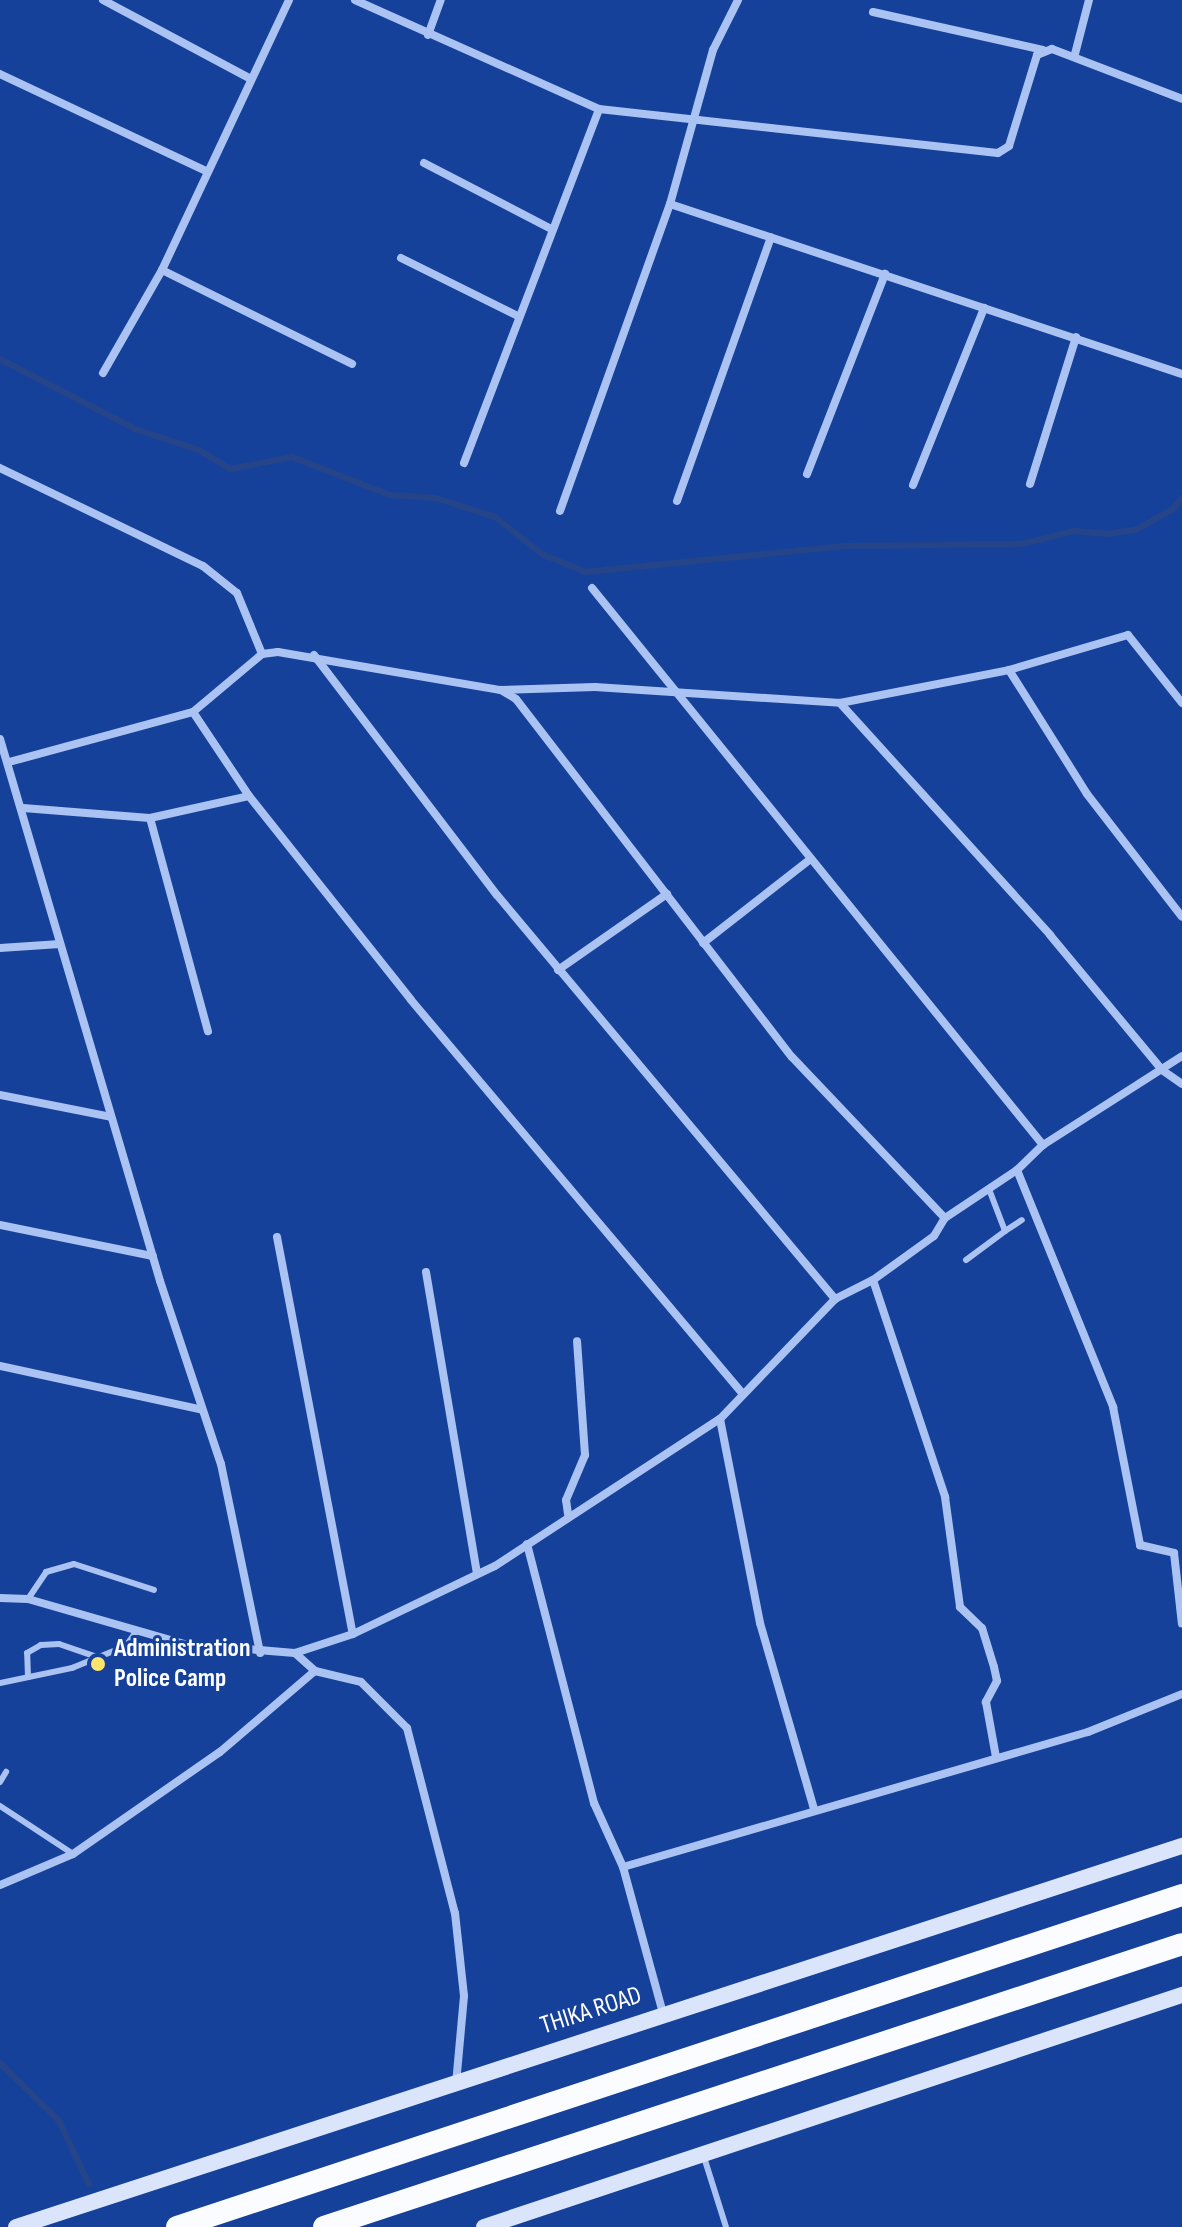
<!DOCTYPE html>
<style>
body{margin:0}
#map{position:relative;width:1182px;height:2227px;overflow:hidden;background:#16419b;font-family:"Sofia Sans Condensed",sans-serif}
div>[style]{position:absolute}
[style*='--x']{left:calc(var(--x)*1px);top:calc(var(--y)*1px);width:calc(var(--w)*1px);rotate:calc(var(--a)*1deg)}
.stream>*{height:6px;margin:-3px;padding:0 3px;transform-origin:3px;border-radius:3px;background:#264589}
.service>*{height:6px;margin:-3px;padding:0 3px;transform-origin:3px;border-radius:3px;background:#abc3f2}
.minor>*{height:8px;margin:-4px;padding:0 4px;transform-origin:4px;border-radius:4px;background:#abc3f2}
.secondary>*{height:16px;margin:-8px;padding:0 8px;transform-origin:8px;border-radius:8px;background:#dae5fc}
.trunk>*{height:22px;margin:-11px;padding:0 11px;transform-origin:11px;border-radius:11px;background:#fbfcff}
.dots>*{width:22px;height:22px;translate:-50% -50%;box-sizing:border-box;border:4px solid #16419b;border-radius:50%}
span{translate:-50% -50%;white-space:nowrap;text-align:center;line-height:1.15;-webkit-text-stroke:6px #16419b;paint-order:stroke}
.poi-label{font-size:26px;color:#fff;font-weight:700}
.left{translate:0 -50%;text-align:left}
.street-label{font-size:26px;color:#fff}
</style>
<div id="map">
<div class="stream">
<div style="--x:0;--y:359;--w:152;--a:27.4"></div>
<div style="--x:135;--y:429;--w:67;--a:18.2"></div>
<div style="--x:199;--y:450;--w:37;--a:31"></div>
<div style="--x:231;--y:469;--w:62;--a:-11.1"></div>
<div style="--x:292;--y:457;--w:105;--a:21.2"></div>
<div style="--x:390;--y:495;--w:46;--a:3.7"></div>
<div style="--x:436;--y:498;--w:62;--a:17.9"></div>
<div style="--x:495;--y:517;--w:60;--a:38.2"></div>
<div style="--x:542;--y:554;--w:47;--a:22.7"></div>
<div style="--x:585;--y:572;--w:263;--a:-5.7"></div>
<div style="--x:847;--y:546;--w:175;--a:-0.7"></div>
<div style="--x:1022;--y:544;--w:54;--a:-14"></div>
<div style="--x:1074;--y:531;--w:32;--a:5"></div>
<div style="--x:1106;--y:534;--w:30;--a:-8"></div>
<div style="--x:1136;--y:530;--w:43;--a:-29.6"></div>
<div style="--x:1173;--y:509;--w:14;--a:-51"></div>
<div style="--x:0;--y:2063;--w:83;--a:44.5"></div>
<div style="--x:59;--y:2121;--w:70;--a:64.5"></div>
</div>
<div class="service">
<div style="--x:1005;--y:1231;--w:20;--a:-33"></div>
<div style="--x:966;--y:1260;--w:49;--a:-36.6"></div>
<div style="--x:1005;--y:1231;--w:45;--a:-110.9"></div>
<div style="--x:28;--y:1599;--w:32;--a:-56"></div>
<div style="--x:46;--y:1572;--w:29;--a:-16"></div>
<div style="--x:74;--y:1564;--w:84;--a:18"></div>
<div style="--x:28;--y:1677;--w:24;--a:-92"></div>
<div style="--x:27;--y:1653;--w:16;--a:-30"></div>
<div style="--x:41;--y:1645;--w:18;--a:-3"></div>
<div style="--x:59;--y:1644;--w:39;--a:19"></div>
<div style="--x:0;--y:1683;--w:74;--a:-11.8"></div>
<div style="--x:72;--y:1668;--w:58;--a:-22.2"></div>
<div style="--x:126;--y:1646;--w:19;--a:-55"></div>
<div style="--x:0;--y:1782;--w:12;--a:-59"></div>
<div style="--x:0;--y:1806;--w:87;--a:33.3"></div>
<div style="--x:703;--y:2154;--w:77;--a:72.5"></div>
</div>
<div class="minor">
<div style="--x:103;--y:0;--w:168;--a:28.1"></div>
<div style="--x:355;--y:0;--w:267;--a:24.1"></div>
<div style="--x:599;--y:109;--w:401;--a:6.3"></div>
<div style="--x:998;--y:153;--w:13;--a:-32"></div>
<div style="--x:1009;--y:146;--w:95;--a:-72.9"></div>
<div style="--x:1037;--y:55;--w:16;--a:-22"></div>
<div style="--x:1052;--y:49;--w:139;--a:21"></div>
<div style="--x:873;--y:12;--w:174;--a:12.6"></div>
<div style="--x:428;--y:35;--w:37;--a:-70"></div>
<div style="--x:1075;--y:54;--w:56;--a:-75.5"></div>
<div style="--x:0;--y:74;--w:228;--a:25.2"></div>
<div style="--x:424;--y:163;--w:145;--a:27.4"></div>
<div style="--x:670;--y:204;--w:539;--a:18.37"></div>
<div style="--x:401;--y:258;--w:131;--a:26.4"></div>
<div style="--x:162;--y:270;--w:212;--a:26.3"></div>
<div style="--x:103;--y:373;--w:119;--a:-60.2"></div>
<div style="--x:162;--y:270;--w:298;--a:-64.8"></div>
<div style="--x:464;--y:463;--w:379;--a:-69.1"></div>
<div style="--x:0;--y:468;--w:225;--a:25.8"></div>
<div style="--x:203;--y:566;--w:43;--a:38.5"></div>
<div style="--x:237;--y:593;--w:66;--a:67.7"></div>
<div style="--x:807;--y:474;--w:215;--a:-68.7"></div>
<div style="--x:1030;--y:484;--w:154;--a:-72.6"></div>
<div style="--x:913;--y:485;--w:191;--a:-68.1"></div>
<div style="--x:677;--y:501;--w:280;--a:-70.4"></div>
<div style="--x:560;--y:511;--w:326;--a:-70.3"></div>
<div style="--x:670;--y:204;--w:160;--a:-74.4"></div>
<div style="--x:713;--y:50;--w:56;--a:-63.4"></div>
<div style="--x:592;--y:588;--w:717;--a:51"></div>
<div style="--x:314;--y:655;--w:302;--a:52.7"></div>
<div style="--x:497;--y:895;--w:527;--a:50.08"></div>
<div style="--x:1009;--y:670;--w:146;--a:57.8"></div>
<div style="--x:1087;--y:794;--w:155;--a:52.3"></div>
<div style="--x:501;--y:690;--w:94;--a:-1.8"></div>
<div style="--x:595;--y:687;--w:246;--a:3.7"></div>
<div style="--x:840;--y:703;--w:172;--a:-11"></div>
<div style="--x:1009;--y:670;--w:124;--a:-16.4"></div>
<div style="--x:1128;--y:635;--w:87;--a:51.5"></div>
<div style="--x:840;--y:703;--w:313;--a:47.8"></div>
<div style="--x:1050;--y:935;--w:175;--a:50.3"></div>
<div style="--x:1162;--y:1070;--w:24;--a:35"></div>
<div style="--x:193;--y:712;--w:101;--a:56.3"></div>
<div style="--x:0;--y:739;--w:565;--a:73.55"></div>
<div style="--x:160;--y:1281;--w:193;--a:71.6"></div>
<div style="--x:221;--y:1464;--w:193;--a:78.3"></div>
<div style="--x:9;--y:762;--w:191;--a:-15.2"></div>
<div style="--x:193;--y:712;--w:90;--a:-40"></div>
<div style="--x:262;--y:654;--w:16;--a:-7"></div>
<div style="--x:278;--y:652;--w:226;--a:9.7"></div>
<div style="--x:501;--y:690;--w:17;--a:31"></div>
<div style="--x:516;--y:699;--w:452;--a:52.4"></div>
<div style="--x:792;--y:1057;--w:222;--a:46.5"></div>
<div style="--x:23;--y:808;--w:127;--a:4.5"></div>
<div style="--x:150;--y:818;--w:101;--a:-12.5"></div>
<div style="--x:249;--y:796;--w:260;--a:51.5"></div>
<div style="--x:411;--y:1000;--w:514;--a:49.89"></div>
<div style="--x:150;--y:818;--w:221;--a:74.8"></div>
<div style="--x:703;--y:943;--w:133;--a:-38"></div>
<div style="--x:0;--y:948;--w:60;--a:-3.8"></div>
<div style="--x:558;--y:970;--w:133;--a:-34.9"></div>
<div style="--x:0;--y:1095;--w:113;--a:11.2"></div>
<div style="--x:1017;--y:1170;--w:256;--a:67.9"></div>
<div style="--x:1113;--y:1407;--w:141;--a:78.9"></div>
<div style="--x:1140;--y:1545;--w:35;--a:13"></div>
<div style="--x:1174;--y:1553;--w:71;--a:83.6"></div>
<div style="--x:0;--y:1225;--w:156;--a:11.5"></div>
<div style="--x:277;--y:1237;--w:404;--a:79.2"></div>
<div style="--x:426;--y:1272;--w:305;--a:80.4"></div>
<div style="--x:873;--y:1280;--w:229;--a:71.6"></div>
<div style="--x:945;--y:1497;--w:111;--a:82.2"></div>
<div style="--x:960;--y:1607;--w:30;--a:44"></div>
<div style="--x:982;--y:1628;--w:41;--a:72.9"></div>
<div style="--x:994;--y:1667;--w:14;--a:78"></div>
<div style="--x:997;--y:1681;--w:24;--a:118"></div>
<div style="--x:986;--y:1702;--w:56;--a:79.7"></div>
<div style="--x:0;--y:1366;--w:204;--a:12.2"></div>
<div style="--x:720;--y:1419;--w:208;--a:78.9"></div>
<div style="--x:760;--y:1623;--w:194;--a:73.8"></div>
<div style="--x:568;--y:1514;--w:14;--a:-98"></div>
<div style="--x:566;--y:1500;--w:49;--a:-67.1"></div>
<div style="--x:585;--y:1455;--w:114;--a:-94"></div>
<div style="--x:527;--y:1544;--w:268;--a:75.5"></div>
<div style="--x:594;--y:1803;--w:70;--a:65.6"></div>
<div style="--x:623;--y:1867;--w:484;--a:-16.2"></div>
<div style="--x:1088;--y:1732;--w:101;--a:-22"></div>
<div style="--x:0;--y:1598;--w:28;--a:2"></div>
<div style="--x:28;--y:1599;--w:162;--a:16.1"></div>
<div style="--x:184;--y:1644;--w:111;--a:4.6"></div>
<div style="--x:295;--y:1653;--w:27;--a:42"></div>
<div style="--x:315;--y:1671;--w:47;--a:13.4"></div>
<div style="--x:361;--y:1682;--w:65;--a:45"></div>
<div style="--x:407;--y:1728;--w:191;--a:75.5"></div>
<div style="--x:455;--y:1913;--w:83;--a:83.8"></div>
<div style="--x:464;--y:1996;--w:88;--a:95.2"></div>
<div style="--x:295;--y:1653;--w:61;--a:-18.1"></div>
<div style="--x:353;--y:1634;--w:157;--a:-25.6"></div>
<div style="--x:495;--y:1566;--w:269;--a:-33.2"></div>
<div style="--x:720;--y:1419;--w:166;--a:-46.2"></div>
<div style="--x:835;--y:1299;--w:42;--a:-26.6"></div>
<div style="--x:873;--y:1280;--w:75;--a:-35.8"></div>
<div style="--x:934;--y:1236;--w:21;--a:-59"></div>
<div style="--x:945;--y:1218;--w:87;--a:-33.7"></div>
<div style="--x:1017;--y:1170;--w:36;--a:-44"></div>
<div style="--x:1043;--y:1145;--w:165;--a:-32.6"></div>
<div style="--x:623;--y:1867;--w:156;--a:74.7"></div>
<div style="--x:0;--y:1885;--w:79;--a:-23"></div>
<div style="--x:73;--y:1854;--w:179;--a:-34.8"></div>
<div style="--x:220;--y:1752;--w:125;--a:-40.5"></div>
</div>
<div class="secondary">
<div style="--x:16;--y:2227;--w:1227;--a:-18.1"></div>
<div style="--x:484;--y:2227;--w:736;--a:-18.39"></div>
</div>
<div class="trunk">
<div style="--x:177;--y:2227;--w:1058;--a:-18.28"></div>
<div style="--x:324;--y:2227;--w:903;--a:-18.25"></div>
</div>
<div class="dots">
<div style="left:98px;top:1664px;background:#ffe56d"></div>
</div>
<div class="poi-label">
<span class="left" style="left:114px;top:1664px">Administration<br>Police Camp</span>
</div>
<div class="street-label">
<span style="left:591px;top:2011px;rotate:-18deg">THIKA ROAD</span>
</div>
</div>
